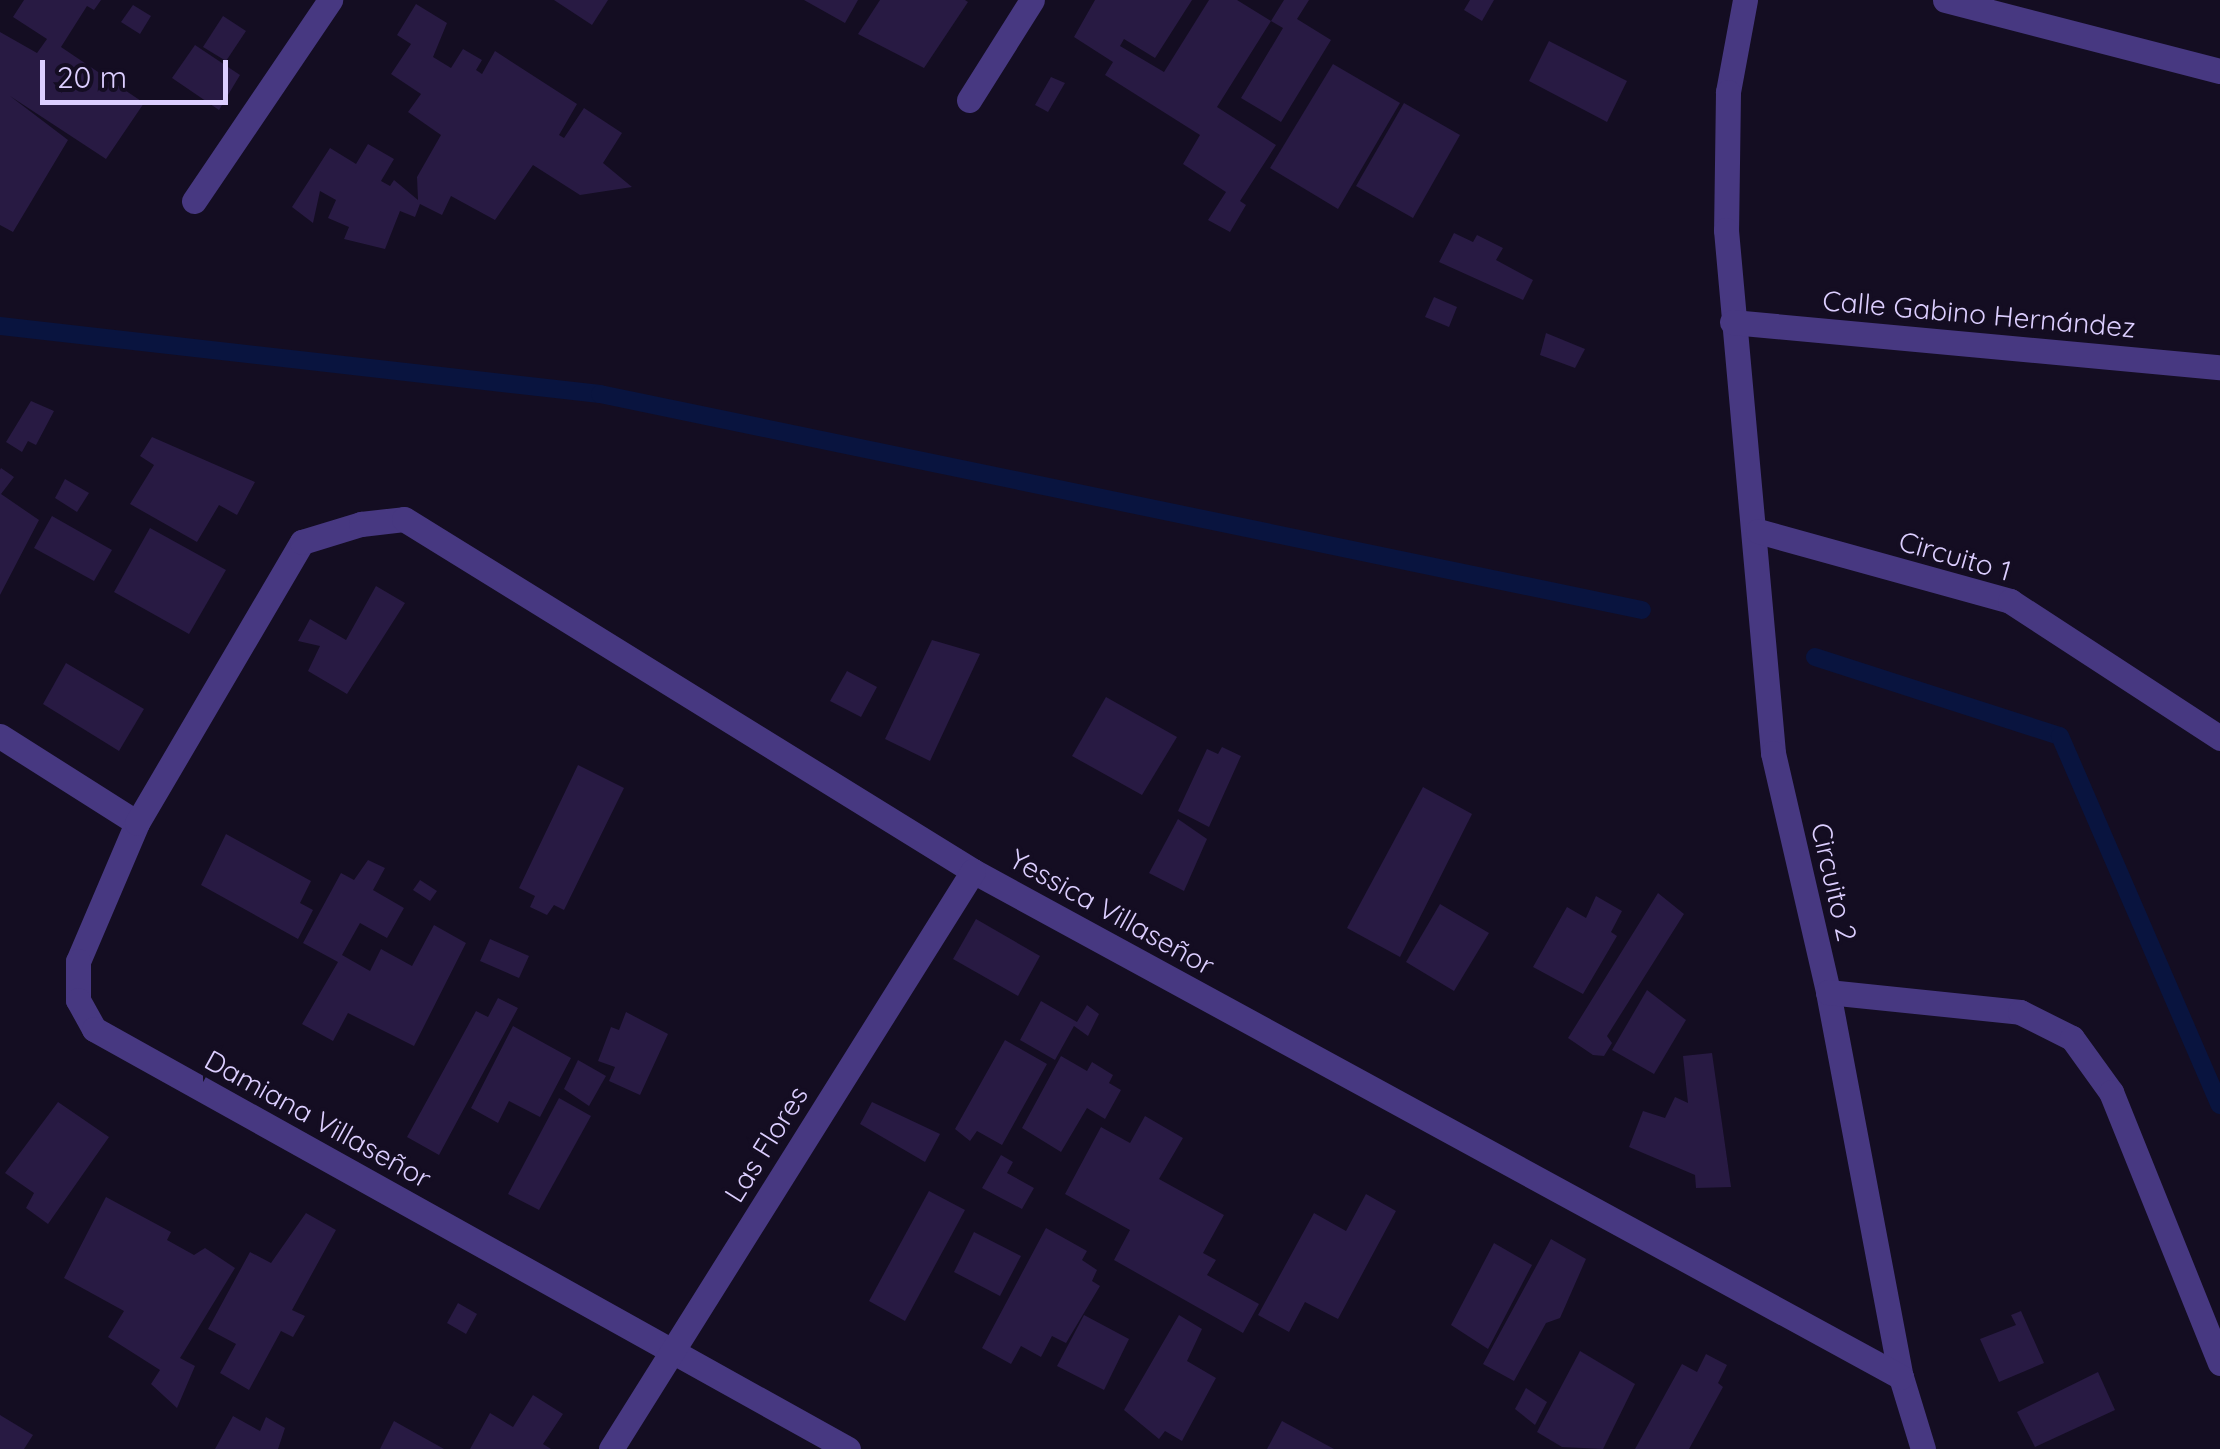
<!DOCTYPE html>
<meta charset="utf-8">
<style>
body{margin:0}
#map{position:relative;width:2220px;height:1449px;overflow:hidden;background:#140d22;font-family:Quicksand,sans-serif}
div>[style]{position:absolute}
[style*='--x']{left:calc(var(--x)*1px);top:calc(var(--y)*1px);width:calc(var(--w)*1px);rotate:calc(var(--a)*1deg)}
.stream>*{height:18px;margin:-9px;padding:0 9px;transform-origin:9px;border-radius:9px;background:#09143f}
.building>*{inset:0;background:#281a43}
.street>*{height:25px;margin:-12.5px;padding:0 12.5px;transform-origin:12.5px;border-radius:12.5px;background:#473881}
span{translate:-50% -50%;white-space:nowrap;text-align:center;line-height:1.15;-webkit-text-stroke:8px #140d22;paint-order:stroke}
.street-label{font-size:28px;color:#dcceff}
.scale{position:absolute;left:40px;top:60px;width:188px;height:45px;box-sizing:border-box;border:5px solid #dcceff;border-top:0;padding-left:12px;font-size:30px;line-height:35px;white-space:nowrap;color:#dcceff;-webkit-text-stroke:8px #140d22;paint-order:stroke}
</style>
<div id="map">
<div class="stream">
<div style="--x:0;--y:326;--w:604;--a:6.47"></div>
<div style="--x:600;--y:394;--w:1064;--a:11.71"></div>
<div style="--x:1815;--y:657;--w:257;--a:17.9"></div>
<div style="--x:2060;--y:736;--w:402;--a:66.6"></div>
</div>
<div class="building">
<div style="clip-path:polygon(24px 0,101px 0,94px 10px,87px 6px,61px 47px,144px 103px,106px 159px,10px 96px,68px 140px,13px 232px,0 225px,0 32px,37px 53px,47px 39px,13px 17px)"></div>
<div style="clip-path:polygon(554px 0,608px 0,592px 25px)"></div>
<div style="clip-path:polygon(804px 0,858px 0,845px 23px)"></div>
<div style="clip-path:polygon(880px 0,965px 0,968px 2px,924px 68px,858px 34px)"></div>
<div style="clip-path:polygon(1095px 0,1192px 0,1155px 58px,1124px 39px,1120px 46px,1164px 72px,1209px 0,1237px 0,1271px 21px,1217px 107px,1276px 145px,1240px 201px,1246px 205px,1230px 232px,1208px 220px,1226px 192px,1183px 164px,1200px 135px,1105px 75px,1113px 62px,1074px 37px)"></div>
<div style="clip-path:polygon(1284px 0,1309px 0,1297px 19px,1331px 40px,1281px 122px,1241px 98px,1283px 28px,1271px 21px)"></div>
<div style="clip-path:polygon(1470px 0,1494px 0,1482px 21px,1464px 10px)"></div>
<div style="clip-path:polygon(416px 4px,447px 23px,433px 57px,451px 68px,463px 49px,482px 60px,476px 70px,482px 74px,495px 51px,577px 104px,559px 135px,564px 138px,584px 108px,622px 133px,603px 163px,632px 187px,580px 195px,533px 165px,495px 220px,451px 196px,442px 215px,420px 204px,415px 217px,400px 211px,385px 249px,344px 239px,349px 227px,328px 218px,336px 200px,320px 191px,313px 223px,292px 207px,330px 148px,356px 164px,368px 144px,394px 159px,381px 181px,390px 186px,394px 180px,418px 200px,417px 177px,441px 135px,408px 112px,421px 94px,391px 74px,411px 44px,397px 35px)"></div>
<div style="clip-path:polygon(133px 5px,151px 16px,140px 34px,121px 22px)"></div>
<div style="clip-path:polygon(223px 16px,246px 31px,226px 61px,203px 47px)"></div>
<div style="clip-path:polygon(1549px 41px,1627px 81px,1607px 122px,1529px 81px)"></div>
<div style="clip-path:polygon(195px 45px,240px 75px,219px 110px,172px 78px)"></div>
<div style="clip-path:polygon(1333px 64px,1400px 103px,1338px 209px,1270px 168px)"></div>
<div style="clip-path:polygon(1051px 77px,1065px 83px,1048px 112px,1035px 105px)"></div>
<div style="clip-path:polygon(1404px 103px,1460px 135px,1413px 218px,1356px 186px)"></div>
<div style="clip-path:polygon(1454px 233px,1473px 242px,1477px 235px,1503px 248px,1496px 260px,1533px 280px,1523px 300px,1439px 262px)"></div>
<div style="clip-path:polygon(1434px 297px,1457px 307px,1449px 327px,1425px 317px)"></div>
<div style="clip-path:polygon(1546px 333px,1585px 349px,1575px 368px,1540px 355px)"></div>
<div style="clip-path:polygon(31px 401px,54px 411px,36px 445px,28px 441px,22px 452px,6px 442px)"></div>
<div style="clip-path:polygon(152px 437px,255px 482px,237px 515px,219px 505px,197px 542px,130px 504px,154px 465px,140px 456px)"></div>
<div style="clip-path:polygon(1px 468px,14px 477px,1px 494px,39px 520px,0 595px,0 470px)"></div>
<div style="clip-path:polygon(65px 479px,89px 493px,77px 512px,55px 498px)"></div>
<div style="clip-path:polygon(52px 516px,112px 550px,94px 581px,34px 548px)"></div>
<div style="clip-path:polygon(150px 528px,226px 570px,189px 634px,114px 592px)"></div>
<div style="clip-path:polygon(376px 586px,405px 603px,347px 694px,308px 671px,320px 646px,298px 641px,310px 619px,346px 640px)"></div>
<div style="clip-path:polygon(932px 640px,980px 654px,930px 761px,885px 739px)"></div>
<div style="clip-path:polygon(66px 663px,144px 709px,119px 751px,43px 704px)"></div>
<div style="clip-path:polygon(847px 671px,877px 687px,861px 717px,830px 701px)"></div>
<div style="clip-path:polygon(1106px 697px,1177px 737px,1142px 795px,1072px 756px)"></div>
<div style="clip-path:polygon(1222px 747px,1241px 756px,1209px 827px,1178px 811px,1207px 749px,1218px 754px)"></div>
<div style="clip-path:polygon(578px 765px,624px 788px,564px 910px,554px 905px,547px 915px,530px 907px,535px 896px,519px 888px)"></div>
<div style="clip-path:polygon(1423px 787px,1472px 814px,1400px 957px,1347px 928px)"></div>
<div style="clip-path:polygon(1178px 819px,1207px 839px,1184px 891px,1149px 873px)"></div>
<div style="clip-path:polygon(226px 834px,311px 881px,300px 903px,313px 910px,298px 939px,201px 885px)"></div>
<div style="clip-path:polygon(368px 860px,385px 868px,373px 890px,404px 908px,387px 938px,360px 923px,342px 955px,370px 971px,381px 949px,412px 966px,434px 925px,466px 943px,414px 1046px,348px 1013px,333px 1041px,302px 1024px,338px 962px,303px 943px,341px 873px,354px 880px)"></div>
<div style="clip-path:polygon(420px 880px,437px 891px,430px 901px,413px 890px)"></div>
<div style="clip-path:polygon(1658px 893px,1684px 914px,1607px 1036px,1612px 1043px,1604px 1056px,1593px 1055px,1568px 1038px)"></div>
<div style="clip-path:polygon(1596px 896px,1622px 911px,1611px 932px,1617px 936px,1583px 994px,1533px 967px,1567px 907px,1586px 918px)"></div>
<div style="clip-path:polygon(1440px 904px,1489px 933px,1454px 991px,1406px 962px)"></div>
<div style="clip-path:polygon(976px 919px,1040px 956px,1018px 996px,953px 959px)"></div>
<div style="clip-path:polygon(490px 939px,529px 956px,519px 978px,480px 961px)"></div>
<div style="clip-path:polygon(1647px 990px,1686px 1020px,1654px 1074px,1612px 1050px)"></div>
<div style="clip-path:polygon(498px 998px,518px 1008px,439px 1155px,407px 1137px,476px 1011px,488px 1017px)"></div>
<div style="clip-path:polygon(1041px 1001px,1077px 1022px,1087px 1005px,1099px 1014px,1088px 1036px,1074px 1026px,1055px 1060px,1020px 1040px)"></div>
<div style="clip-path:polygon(626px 1012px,668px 1034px,640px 1095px,609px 1081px,615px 1067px,598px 1061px,611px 1027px,619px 1030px)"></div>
<div style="clip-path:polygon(513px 1026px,571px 1058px,540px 1117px,509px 1101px,498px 1123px,471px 1108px)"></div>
<div style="clip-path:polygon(1005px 1040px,1047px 1064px,1002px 1145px,977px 1131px,970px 1141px,955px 1129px)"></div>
<div style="clip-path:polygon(1712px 1053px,1731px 1187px,1696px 1188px,1695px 1175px,1629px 1147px,1643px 1111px,1665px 1118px,1675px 1097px,1688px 1103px,1683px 1056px)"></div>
<div style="clip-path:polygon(1061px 1056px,1087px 1071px,1092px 1062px,1113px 1075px,1109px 1083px,1121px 1090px,1105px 1119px,1087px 1108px,1061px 1152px,1022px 1128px)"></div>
<div style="clip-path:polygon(578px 1060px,606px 1076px,589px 1106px,564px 1089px)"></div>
<div style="clip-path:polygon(559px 1098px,591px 1116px,539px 1210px,508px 1194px)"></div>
<div style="clip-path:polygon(58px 1102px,109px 1137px,48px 1224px,26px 1208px,34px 1193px,5px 1173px)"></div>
<div style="clip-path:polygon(872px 1102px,940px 1134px,925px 1162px,860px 1124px)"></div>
<div style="clip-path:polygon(1145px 1116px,1183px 1138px,1159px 1179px,1224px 1215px,1203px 1253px,1216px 1260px,1207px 1275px,1259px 1304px,1243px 1333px,1114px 1260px,1130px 1230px,1065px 1194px,1101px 1127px,1130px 1143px)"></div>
<div style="clip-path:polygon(1001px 1155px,1013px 1162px,1007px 1173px,1034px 1188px,1022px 1209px,982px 1188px)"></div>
<div style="clip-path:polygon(929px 1191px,965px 1210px,905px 1321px,869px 1301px)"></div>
<div style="clip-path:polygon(1366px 1194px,1396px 1211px,1338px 1319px,1305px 1302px,1289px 1332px,1258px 1315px,1314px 1213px,1346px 1231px)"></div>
<div style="clip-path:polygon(106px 1197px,171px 1232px,167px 1240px,194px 1255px,205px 1248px,235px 1268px,180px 1358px,195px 1366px,177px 1408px,151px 1384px,160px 1370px,108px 1337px,124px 1311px,64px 1278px)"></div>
<div style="clip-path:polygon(306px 1213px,336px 1230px,292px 1310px,305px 1316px,293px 1337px,281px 1331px,249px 1390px,220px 1373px,236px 1344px,208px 1329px,250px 1252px,271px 1263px)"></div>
<div style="clip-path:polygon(1046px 1228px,1087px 1251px,1082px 1260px,1097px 1270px,1092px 1281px,1100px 1286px,1066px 1343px,1052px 1336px,1041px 1357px,1021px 1346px,1011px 1364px,982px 1348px)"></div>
<div style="clip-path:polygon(974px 1232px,1021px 1256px,1000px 1296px,954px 1272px)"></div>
<div style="clip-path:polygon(1551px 1239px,1586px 1259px,1560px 1318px,1546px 1323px,1514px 1381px,1483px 1364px)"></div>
<div style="clip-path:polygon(1494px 1243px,1532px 1265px,1488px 1349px,1451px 1325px)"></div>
<div style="clip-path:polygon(458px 1303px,477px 1314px,466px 1334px,447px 1323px)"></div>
<div style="clip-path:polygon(2021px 1311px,2044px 1363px,1999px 1382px,1980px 1339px,2016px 1325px,2011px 1315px)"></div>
<div style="clip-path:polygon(1084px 1315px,1129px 1339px,1104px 1390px,1057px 1366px)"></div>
<div style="clip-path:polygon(1179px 1315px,1202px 1329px,1187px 1361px,1216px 1378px,1182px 1441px,1165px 1431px,1159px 1439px,1124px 1410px)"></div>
<div style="clip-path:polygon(1580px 1351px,1635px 1384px,1603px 1449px,1562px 1447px,1537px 1432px)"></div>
<div style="clip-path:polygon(1706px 1354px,1727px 1365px,1718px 1383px,1723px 1387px,1689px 1449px,1635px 1449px,1682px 1364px,1697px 1372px)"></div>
<div style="clip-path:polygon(2098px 1372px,2115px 1410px,2035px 1447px,2017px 1412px)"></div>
<div style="clip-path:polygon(1526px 1388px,1547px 1402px,1535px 1425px,1515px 1409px)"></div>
<div style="clip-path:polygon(533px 1395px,563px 1414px,543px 1444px,551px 1449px,470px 1449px,490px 1413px,513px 1427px)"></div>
<div style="clip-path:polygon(0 1415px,33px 1435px,24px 1449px,0 1449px)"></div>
<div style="clip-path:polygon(233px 1416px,260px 1431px,266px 1417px,285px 1428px,278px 1449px,215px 1449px)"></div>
<div style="clip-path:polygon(394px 1421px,444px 1449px,380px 1449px)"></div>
<div style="clip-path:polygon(1282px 1421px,1334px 1449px,1267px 1449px)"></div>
</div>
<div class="street">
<div style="--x:1745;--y:0;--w:94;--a:100.5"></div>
<div style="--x:1728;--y:92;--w:138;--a:90.8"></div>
<div style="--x:1726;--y:230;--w:525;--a:84.86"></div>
<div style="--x:1773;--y:753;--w:245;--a:77"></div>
<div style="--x:1828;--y:992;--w:392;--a:79.3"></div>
<div style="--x:1901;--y:1377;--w:75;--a:73"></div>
<div style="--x:1945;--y:0;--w:284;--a:14.5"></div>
<div style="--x:969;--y:100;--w:118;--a:-57.8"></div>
<div style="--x:194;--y:201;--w:243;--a:-55.9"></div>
<div style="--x:1732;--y:322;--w:490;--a:5.3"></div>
<div style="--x:1758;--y:531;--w:262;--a:15.5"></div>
<div style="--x:2010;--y:601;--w:251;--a:33.1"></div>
<div style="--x:0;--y:736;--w:162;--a:32.4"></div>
<div style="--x:137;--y:823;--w:150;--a:113.1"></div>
<div style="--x:78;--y:961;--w:39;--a:90"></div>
<div style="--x:78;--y:1000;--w:33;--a:61"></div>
<div style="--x:94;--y:1029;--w:863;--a:29.12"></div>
<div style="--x:137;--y:823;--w:326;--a:-59.6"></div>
<div style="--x:302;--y:542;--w:62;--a:-17"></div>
<div style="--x:361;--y:524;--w:43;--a:-6.6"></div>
<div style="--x:404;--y:519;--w:669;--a:31.74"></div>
<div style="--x:973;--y:871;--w:1057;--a:28.6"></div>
<div style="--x:1828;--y:992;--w:193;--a:5.9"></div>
<div style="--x:2020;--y:1012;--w:58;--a:26.6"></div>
<div style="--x:2072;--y:1038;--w:67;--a:54.2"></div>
<div style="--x:2111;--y:1092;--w:292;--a:68.1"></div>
<div style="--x:611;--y:1449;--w:682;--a:-57.94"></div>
</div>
<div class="street-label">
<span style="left:1979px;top:314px;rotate:5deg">Calle Gabino Hernández</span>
<span style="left:1955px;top:556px;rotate:16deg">Circuito 1</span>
<span style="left:1834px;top:882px;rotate:77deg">Circuito 2</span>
<span style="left:1112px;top:912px;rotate:29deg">Yessica Villaseñor</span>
<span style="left:318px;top:1119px;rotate:29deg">Damiana Villaseñor</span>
<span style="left:766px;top:1144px;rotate:-58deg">Las Flores</span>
</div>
<div class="scale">20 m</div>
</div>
